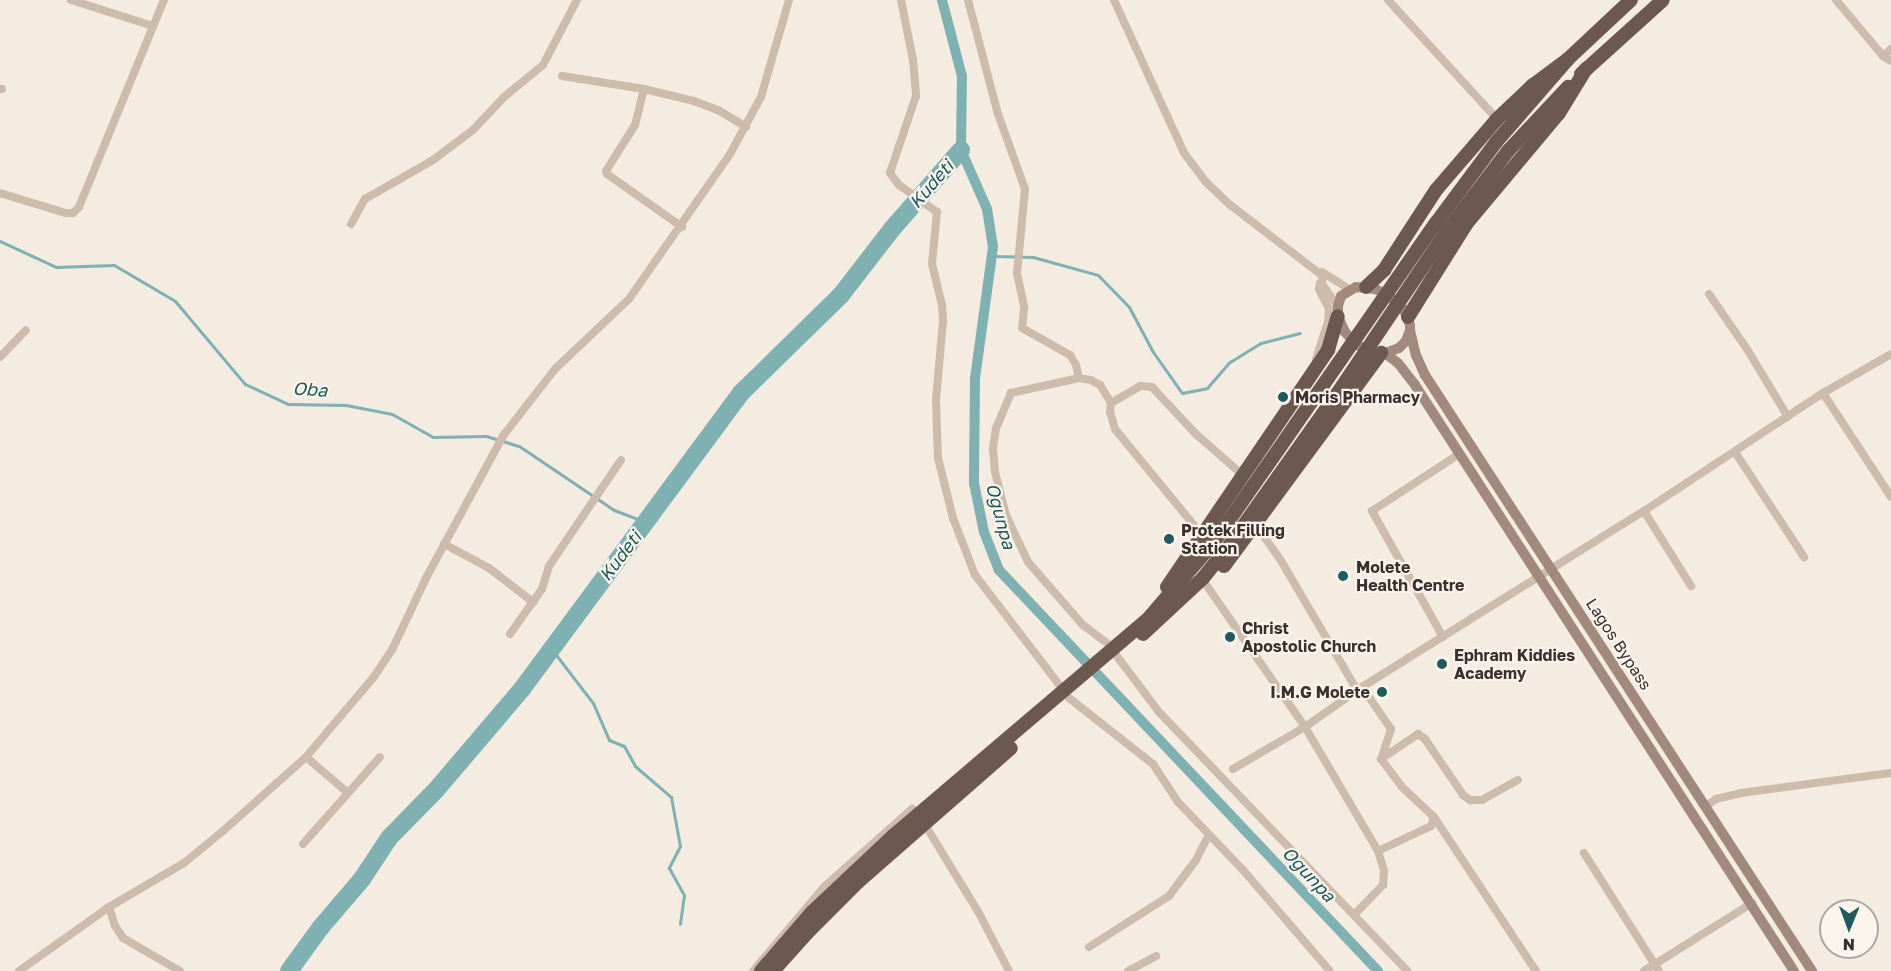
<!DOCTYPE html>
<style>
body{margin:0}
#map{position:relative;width:1891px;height:971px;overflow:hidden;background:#f4ebe1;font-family:"Golos Text",sans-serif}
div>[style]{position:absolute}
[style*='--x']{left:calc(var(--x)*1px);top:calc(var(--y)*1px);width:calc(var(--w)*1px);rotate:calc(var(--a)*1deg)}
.stream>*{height:3px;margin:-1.5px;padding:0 1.5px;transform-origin:1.5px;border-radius:1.5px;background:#7fb0b2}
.canal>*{height:10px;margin:-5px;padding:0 5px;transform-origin:5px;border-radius:5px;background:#7fb0b2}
.river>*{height:18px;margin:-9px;padding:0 9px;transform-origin:9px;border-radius:9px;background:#7fb0b2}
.minor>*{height:8px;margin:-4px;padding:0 4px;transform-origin:4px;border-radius:4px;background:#cdbbac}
.secondary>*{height:10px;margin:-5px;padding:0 5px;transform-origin:5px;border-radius:5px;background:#a18a7d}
.trunk>*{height:14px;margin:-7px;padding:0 7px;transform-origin:7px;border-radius:7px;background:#6c584f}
.trunk-bridge>*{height:14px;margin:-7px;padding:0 7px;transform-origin:7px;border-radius:7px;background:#6c584f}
.dots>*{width:16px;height:16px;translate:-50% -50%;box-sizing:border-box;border:3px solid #fbf5ee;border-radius:50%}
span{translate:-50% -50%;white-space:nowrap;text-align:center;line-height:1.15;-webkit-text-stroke:4.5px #fbf5ee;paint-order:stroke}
.poi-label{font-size:16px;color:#3b302b;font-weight:700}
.left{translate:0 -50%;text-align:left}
.right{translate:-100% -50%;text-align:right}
.street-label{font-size:16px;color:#3b302b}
.water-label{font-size:18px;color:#1f5a5e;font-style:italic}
.north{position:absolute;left:1819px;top:899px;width:60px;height:60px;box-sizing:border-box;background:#fbf5ee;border:2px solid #aea6a0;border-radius:50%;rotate:181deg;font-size:16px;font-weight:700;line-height:24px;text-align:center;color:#3b302b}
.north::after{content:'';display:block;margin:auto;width:21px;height:27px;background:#1f5a5e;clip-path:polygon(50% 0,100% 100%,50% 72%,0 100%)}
</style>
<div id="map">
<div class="stream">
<div style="--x:0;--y:241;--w:62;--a:24.9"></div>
<div style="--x:56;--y:267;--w:58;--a:-2"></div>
<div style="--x:114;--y:265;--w:71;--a:30.5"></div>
<div style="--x:175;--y:301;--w:109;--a:49.9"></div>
<div style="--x:245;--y:384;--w:47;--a:24.9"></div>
<div style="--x:288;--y:404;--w:58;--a:1"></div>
<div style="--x:346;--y:405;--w:47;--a:11.1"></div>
<div style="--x:392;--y:414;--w:47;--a:29.3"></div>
<div style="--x:433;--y:437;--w:53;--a:-1.1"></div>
<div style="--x:486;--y:436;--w:34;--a:17"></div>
<div style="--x:519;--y:446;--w:115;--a:34"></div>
<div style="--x:614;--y:510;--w:34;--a:21"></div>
<div style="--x:992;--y:256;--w:41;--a:1.4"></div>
<div style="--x:1033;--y:257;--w:67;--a:15.5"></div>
<div style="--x:1098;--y:275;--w:45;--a:45.9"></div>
<div style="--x:1129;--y:307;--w:51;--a:61.9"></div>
<div style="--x:1153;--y:352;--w:50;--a:54.7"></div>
<div style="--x:1182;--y:393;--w:25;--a:-11"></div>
<div style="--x:1207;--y:388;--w:35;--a:-49"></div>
<div style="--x:1230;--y:362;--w:36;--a:-32"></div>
<div style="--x:1261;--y:343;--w:40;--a:-14.4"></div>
<div style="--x:550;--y:647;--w:71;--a:52.5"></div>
<div style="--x:593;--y:703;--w:40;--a:66.6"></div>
<div style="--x:609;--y:740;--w:16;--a:22"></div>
<div style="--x:624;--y:746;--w:23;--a:61"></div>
<div style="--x:635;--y:766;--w:48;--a:40.7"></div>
<div style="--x:671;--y:797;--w:50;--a:79.6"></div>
<div style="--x:680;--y:846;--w:25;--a:117"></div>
<div style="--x:669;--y:868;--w:31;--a:61"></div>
<div style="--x:684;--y:895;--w:29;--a:98"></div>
</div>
<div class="canal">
<div style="--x:942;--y:0;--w:79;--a:75.3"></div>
<div style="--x:962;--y:76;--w:74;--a:90.8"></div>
<div style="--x:961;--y:150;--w:64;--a:66.2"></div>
<div style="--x:987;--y:209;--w:38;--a:81"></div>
<div style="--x:993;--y:247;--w:133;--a:97.8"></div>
<div style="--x:975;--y:379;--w:104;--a:90.6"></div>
<div style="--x:974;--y:483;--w:50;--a:78.5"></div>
<div style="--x:984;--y:532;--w:41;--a:68.5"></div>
<div style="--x:999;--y:570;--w:552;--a:46.62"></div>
</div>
<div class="river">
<div style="--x:289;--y:971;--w:54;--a:-54"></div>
<div style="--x:321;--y:927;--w:63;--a:-49.5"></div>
<div style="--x:362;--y:879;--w:49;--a:-56.6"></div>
<div style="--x:389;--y:838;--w:67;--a:-45.6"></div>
<div style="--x:436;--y:790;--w:133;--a:-49.6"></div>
<div style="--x:522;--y:689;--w:368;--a:-53.5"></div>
<div style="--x:741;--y:393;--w:140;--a:-44.4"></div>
<div style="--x:841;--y:295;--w:83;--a:-52.3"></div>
<div style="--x:892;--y:229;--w:105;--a:-48.9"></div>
</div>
<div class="minor">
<div style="--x:71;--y:0;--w:86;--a:17.6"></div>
<div style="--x:901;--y:0;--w:61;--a:78.7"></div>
<div style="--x:913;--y:60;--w:36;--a:85"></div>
<div style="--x:916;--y:96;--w:81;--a:108.7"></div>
<div style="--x:890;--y:173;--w:15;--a:53"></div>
<div style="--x:899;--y:185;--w:47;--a:35.4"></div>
<div style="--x:937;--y:212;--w:52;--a:95.5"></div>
<div style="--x:932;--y:264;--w:42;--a:76.3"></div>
<div style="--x:942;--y:305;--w:16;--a:86"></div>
<div style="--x:943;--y:321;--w:78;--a:95.1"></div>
<div style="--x:936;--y:399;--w:59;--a:88.1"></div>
<div style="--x:938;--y:458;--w:62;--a:76"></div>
<div style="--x:953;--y:518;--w:61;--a:68.9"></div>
<div style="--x:975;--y:575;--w:146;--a:52.5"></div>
<div style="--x:968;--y:0;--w:118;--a:75.3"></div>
<div style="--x:998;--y:114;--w:80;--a:70.2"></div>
<div style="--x:1025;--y:189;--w:84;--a:95.4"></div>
<div style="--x:1017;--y:273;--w:35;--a:78"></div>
<div style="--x:1024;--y:307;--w:21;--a:95"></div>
<div style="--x:1022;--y:328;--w:55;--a:29.4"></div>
<div style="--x:1070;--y:355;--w:12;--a:59"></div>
<div style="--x:1076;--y:365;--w:13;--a:77"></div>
<div style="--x:1114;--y:0;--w:168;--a:65.4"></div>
<div style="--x:1184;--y:153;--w:36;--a:53"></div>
<div style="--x:1206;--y:182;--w:32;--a:44"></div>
<div style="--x:1229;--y:204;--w:118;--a:37.5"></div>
<div style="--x:1323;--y:276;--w:8;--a:97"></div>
<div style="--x:1322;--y:284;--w:27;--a:54"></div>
<div style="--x:1388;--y:0;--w:161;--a:47.5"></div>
<div style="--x:1836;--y:0;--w:73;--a:50"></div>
<div style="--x:1883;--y:56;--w:9;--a:32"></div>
<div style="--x:1883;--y:56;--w:11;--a:-41"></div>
<div style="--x:562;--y:76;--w:83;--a:9"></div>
<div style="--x:644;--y:89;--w:51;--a:13.5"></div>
<div style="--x:694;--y:101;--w:26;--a:21"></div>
<div style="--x:718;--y:110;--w:33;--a:31"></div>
<div style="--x:0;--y:89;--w:2;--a:0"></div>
<div style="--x:644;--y:89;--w:37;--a:104"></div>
<div style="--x:635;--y:125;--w:54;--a:122.2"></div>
<div style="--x:606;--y:171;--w:3;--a:72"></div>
<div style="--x:607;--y:174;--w:92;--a:35.2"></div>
<div style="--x:0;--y:193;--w:69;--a:16.9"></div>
<div style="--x:66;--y:213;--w:7;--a:0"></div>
<div style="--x:73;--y:213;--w:8;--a:-45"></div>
<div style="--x:79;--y:207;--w:224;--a:-67.7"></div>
<div style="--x:351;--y:224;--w:29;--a:-61"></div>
<div style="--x:365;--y:199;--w:78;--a:-29.8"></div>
<div style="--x:433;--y:160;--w:50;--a:-36.9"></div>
<div style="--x:473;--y:130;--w:45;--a:-46.8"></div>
<div style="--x:504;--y:97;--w:50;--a:-39.4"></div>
<div style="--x:543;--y:65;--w:73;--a:-62.4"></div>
<div style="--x:1322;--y:272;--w:34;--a:32"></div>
<div style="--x:1709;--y:294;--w:67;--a:55.4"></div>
<div style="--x:1747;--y:349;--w:79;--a:58.9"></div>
<div style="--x:0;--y:357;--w:37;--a:-46"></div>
<div style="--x:1316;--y:359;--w:38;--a:-72"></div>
<div style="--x:1328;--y:323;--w:14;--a:-86"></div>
<div style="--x:1329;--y:309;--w:22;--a:-117"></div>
<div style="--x:1319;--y:289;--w:6;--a:-81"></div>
<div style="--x:1823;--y:393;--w:124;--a:56.8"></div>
<div style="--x:1111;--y:403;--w:21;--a:-121"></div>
<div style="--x:1100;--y:385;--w:10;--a:-151"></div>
<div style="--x:1091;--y:380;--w:12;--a:-171"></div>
<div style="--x:1079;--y:378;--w:70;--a:167.6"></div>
<div style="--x:1011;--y:393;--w:39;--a:113"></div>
<div style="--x:996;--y:429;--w:20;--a:99"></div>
<div style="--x:993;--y:449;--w:23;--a:85"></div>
<div style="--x:995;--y:472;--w:44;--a:75.7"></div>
<div style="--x:1006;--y:515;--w:52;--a:64.9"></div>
<div style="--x:1028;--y:562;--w:84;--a:48.9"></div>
<div style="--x:1083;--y:625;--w:36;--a:37"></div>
<div style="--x:1735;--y:452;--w:126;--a:56.7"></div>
<div style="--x:1644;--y:511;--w:89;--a:57.9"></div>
<div style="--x:1255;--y:524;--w:43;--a:54.5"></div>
<div style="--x:1280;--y:559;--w:154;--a:59.6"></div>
<div style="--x:1202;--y:535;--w:137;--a:-129.4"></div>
<div style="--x:1115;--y:429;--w:18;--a:-106"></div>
<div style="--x:1110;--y:412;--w:9;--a:-84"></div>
<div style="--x:1111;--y:403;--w:34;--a:-30"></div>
<div style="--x:1141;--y:386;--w:11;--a:5"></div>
<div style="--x:1152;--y:387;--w:64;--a:46.9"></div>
<div style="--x:1196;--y:434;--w:56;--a:41.4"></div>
<div style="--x:444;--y:544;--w:51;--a:28.1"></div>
<div style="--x:489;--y:568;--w:56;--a:37.7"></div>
<div style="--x:1207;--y:586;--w:172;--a:55.2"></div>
<div style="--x:1305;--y:727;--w:144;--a:59.5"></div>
<div style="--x:1378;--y:851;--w:21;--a:73"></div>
<div style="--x:1384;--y:871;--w:14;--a:94"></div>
<div style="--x:1383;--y:885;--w:40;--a:134"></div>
<div style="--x:510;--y:634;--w:55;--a:-54.6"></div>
<div style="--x:542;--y:589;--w:24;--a:-73"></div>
<div style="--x:549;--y:566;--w:128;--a:-55.8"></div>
<div style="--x:1443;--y:637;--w:145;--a:-119.4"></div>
<div style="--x:1372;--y:511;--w:104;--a:-33.2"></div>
<div style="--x:1116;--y:655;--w:71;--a:53"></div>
<div style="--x:1159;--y:712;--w:359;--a:46.2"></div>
<div style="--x:1362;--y:687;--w:51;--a:55.4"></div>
<div style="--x:1391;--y:729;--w:32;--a:108"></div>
<div style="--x:1381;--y:759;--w:35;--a:53"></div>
<div style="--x:1402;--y:787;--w:44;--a:43.2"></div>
<div style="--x:1069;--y:698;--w:107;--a:38.2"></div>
<div style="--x:1153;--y:764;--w:45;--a:56.7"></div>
<div style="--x:1178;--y:802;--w:94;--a:46.3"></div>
<div style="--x:1243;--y:870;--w:133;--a:49.3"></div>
<div style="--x:306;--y:757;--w:55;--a:40.6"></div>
<div style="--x:1381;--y:759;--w:45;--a:-34"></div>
<div style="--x:1418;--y:734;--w:9;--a:36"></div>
<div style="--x:1425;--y:739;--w:68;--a:55.8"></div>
<div style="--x:1463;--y:795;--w:9;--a:36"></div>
<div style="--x:1470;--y:800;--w:12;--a:0"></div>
<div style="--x:1482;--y:800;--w:41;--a:-29.1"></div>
<div style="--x:1233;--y:769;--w:83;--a:-30.3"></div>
<div style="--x:1305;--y:727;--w:70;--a:-35.1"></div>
<div style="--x:1362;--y:687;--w:332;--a:-32"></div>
<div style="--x:1644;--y:511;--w:214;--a:-33.4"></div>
<div style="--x:1823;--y:393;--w:78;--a:-29.8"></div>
<div style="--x:1706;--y:806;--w:12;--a:-35"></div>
<div style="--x:1716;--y:799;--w:26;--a:-13"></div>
<div style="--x:1741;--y:793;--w:151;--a:-7.6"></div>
<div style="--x:303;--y:844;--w:116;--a:-48.5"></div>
<div style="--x:1378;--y:851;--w:59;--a:-25.3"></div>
<div style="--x:1431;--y:826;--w:9;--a:-72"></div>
<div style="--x:1434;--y:817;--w:185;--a:56.5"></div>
<div style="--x:1584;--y:853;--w:140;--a:57.6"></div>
<div style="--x:109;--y:907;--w:20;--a:72"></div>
<div style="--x:115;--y:926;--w:14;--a:56"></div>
<div style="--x:123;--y:938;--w:66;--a:30.1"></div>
<div style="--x:1089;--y:947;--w:95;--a:-32.5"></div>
<div style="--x:1169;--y:896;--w:45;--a:-53.1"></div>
<div style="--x:1196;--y:860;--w:27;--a:-63"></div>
<div style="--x:19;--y:971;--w:110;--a:-35.4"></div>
<div style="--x:109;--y:907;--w:87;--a:-30.4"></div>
<div style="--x:184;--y:863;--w:50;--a:-39.4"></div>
<div style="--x:223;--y:831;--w:111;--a:-41.7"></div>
<div style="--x:306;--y:757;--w:104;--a:-49.7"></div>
<div style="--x:373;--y:678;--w:34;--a:-56"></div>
<div style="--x:392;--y:650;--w:80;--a:-64.7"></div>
<div style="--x:426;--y:578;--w:162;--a:-61.5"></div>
<div style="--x:503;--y:436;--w:85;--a:-52.2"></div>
<div style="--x:555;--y:369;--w:102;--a:-43.4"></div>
<div style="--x:629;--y:299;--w:177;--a:-55.1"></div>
<div style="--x:730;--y:154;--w:65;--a:-61.5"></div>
<div style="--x:761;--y:97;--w:101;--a:-73.9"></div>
<div style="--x:753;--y:971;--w:110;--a:-49.8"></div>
<div style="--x:824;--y:887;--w:118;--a:-41.6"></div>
<div style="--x:912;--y:809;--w:18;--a:49"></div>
<div style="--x:924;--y:823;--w:105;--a:58.6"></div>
<div style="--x:979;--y:913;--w:65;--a:62.7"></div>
<div style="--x:1128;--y:971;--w:32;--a:-28"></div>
<div style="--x:1644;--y:971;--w:128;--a:-32.2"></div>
</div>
<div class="secondary">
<div style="--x:1356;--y:287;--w:19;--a:6"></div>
<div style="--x:1375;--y:289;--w:14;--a:25"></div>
<div style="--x:1388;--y:295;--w:22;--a:43"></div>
<div style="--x:1404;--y:310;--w:16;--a:68"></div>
<div style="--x:1410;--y:325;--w:5;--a:90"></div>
<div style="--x:1410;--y:330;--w:12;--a:110"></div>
<div style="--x:1406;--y:341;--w:10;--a:135"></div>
<div style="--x:1399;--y:348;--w:15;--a:160"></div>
<div style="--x:1385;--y:353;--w:12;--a:-175"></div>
<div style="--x:1373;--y:352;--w:17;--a:-156"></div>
<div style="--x:1357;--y:345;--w:18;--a:-133"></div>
<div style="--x:1345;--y:332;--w:17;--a:-114"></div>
<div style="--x:1338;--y:316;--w:10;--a:-90"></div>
<div style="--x:1338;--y:306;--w:10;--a:-73"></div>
<div style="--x:1341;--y:296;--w:17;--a:-31"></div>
<div style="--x:1410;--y:330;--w:26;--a:77"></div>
<div style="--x:1416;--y:355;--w:22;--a:66"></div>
<div style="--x:1425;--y:375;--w:711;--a:57"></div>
<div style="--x:1385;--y:353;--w:16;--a:38"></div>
<div style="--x:1398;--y:363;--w:28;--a:52"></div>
<div style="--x:1415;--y:385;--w:698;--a:57.11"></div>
</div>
<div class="trunk">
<div style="--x:1581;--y:74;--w:110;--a:-42.1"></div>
<div style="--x:1497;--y:141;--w:108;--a:-49.1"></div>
<div style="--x:1568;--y:59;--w:86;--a:-43.1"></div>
<div style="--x:1508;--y:151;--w:88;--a:-46.8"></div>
<div style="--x:1366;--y:287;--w:25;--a:-43"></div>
<div style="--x:1384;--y:270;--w:95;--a:-57"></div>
<div style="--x:1436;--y:190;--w:94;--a:-49.3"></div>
<div style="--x:1497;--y:119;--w:50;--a:-43.4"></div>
<div style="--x:1533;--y:85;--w:44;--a:-36.6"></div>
<div style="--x:1408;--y:317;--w:111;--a:-57.9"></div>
<div style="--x:1467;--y:223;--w:143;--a:-50.1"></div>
<div style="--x:1559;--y:113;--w:52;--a:-58.5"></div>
<div style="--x:1224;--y:566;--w:265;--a:-53.6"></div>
<div style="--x:1167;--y:587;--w:287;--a:-55.8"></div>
<div style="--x:1328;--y:350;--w:35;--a:-74"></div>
<div style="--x:1143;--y:634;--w:82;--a:-43"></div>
<div style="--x:1203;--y:578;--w:36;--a:-51"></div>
<div style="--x:761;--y:971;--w:77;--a:-49.2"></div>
<div style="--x:811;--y:913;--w:114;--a:-43.2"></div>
<div style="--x:894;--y:835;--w:332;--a:-40.4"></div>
<div style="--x:1147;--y:620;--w:103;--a:-49.3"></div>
<div style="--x:773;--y:971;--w:51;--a:-48.2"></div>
<div style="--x:807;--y:933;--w:72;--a:-45"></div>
<div style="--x:858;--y:882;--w:203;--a:-41.2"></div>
</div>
<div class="trunk-bridge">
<div style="--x:1214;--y:542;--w:389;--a:-55.2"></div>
<div style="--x:1436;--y:223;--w:102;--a:-53.4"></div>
<div style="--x:1226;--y:550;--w:191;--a:-54.6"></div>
<div style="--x:1337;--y:394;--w:197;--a:-56"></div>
<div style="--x:1447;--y:231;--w:101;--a:-52.7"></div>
</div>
<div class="dots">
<div style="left:1283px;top:397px;background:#1f5a5e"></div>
<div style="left:1169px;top:539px;background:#1f5a5e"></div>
<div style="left:1343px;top:576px;background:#1f5a5e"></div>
<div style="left:1230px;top:637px;background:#1f5a5e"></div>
<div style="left:1442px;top:664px;background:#1f5a5e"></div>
<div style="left:1382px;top:692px;background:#1f5a5e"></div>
</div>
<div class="poi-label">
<span class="left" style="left:1295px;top:397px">Moris Pharmacy</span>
<span class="left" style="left:1181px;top:539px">Protek Filling<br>Station</span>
<span class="left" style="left:1356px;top:576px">Molete<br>Health Centre</span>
<span class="left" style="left:1242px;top:637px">Christ<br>Apostolic Church</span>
<span class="left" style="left:1454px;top:664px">Ephram Kiddies<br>Academy</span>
<span class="right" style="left:1370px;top:692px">I.M.G Molete</span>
</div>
<div class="street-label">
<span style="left:1619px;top:644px;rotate:57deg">Lagos Bypass</span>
</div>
<div class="water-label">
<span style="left:931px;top:184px;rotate:-49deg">Kudeti</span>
<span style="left:310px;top:389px;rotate:4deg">Oba</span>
<span style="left:1001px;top:516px;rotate:75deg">Ogunpa</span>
<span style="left:620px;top:556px;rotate:-53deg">Kudeti</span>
<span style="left:1309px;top:874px;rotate:47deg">Ogunpa</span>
</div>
<div class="north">N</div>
</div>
